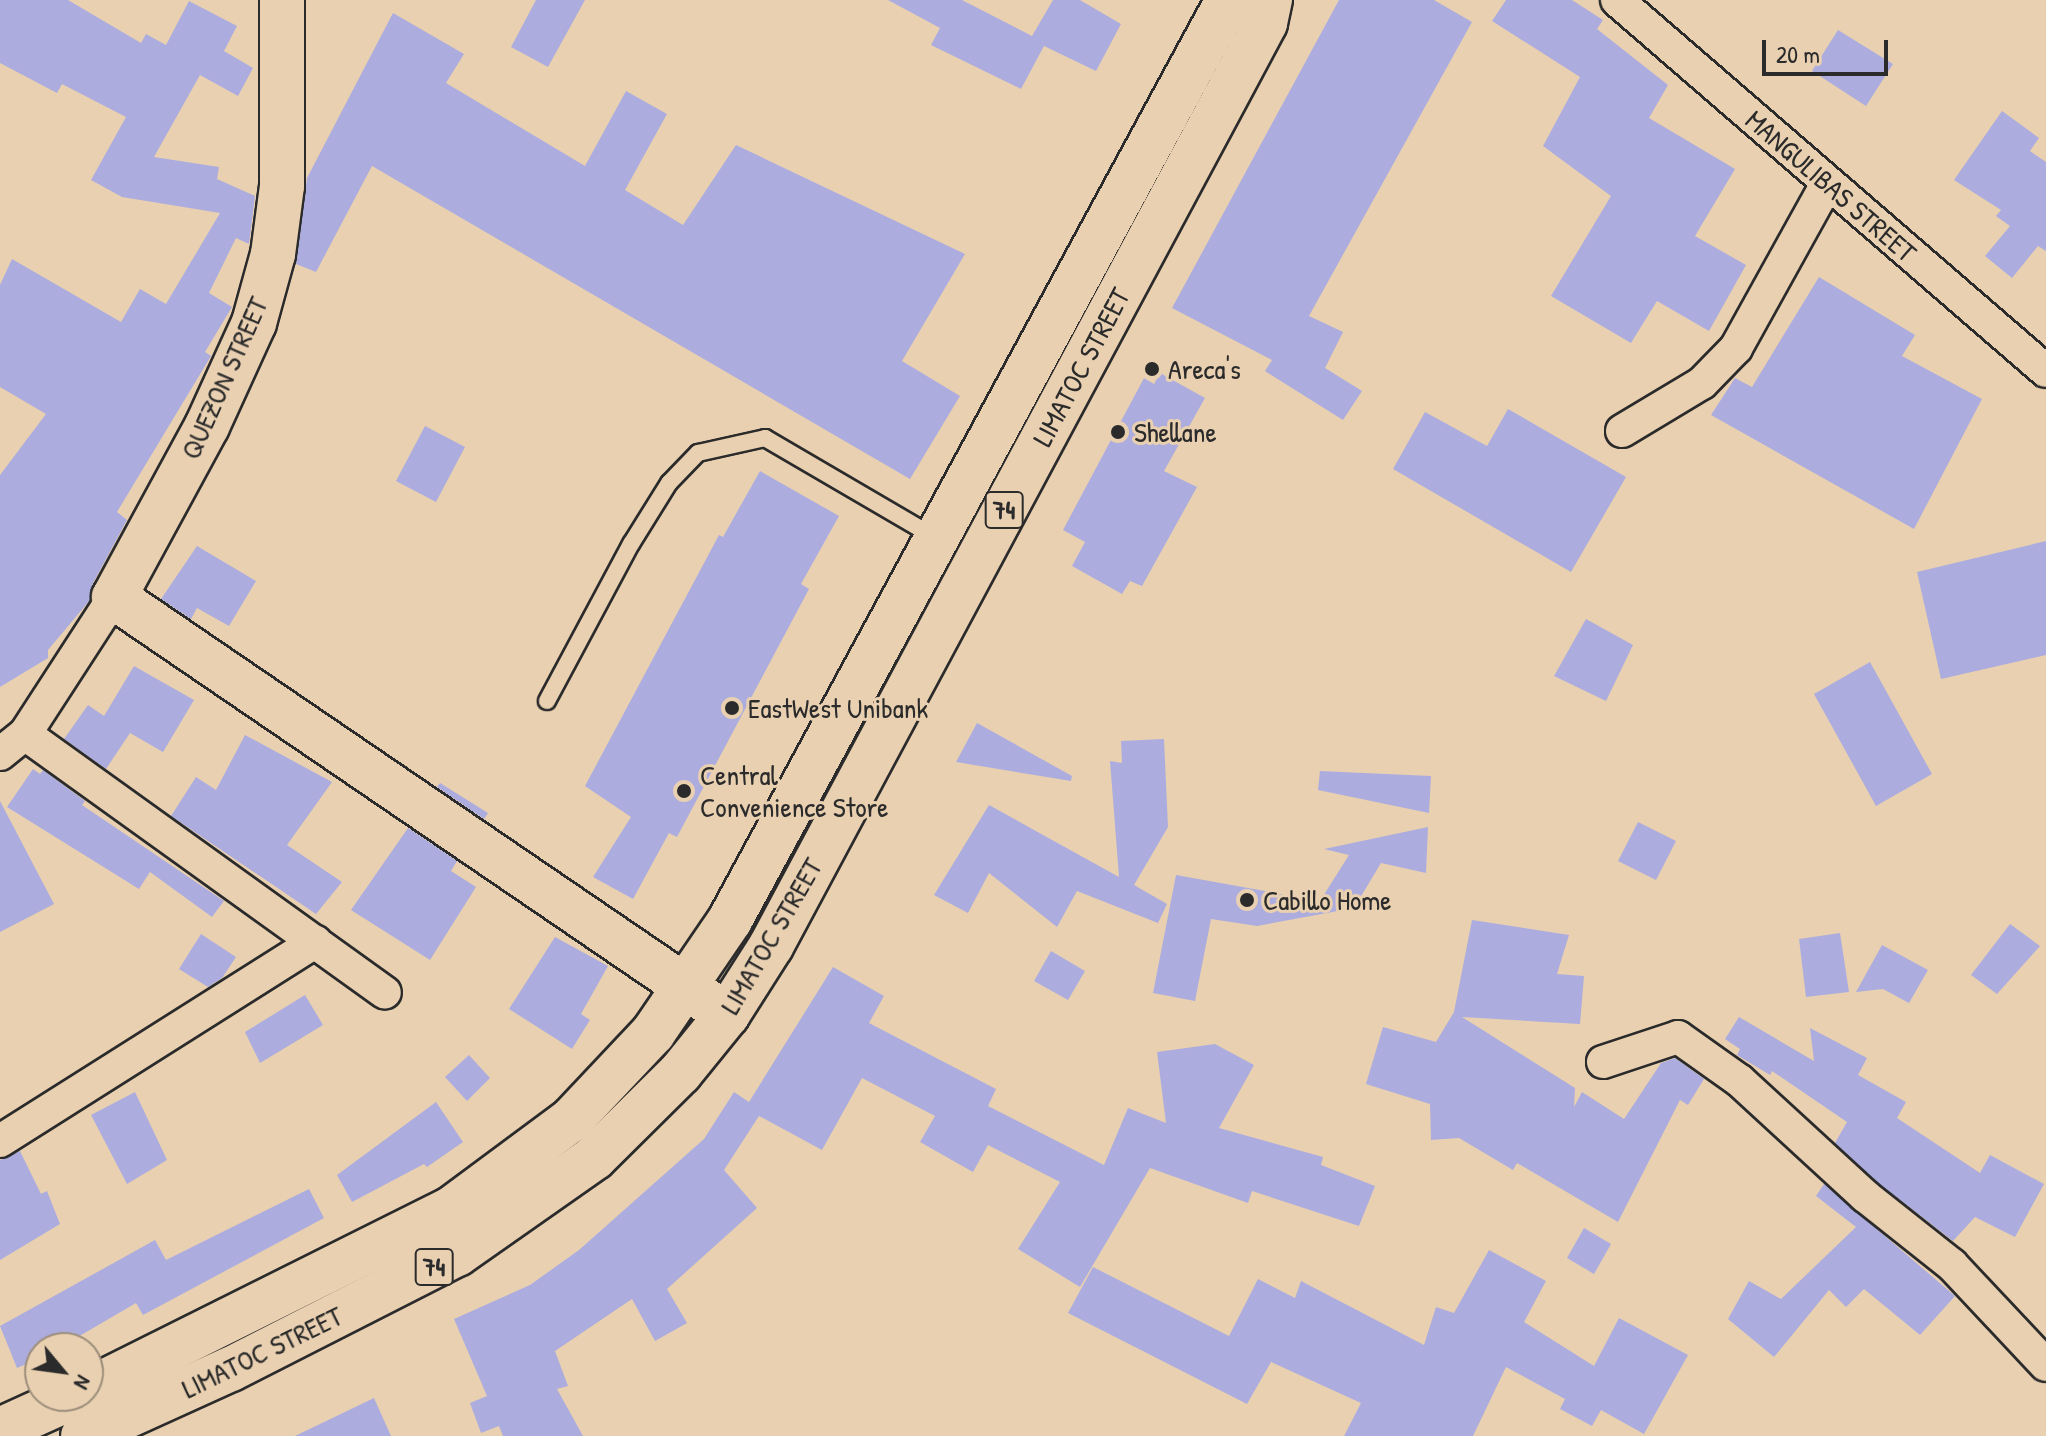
<!DOCTYPE html>
<style>
body{margin:0}
#map{position:relative;width:2046px;height:1436px;overflow:hidden;background:#e9d0b1;font-family:"Patrick Hand",sans-serif}
div>[style]{position:absolute}
[style*='--x']{left:calc(var(--x)*1px);top:calc(var(--y)*1px);width:calc(var(--w)*1px);rotate:calc(var(--a)*1deg)}
.building>*{inset:0;background:#acadde}
.roads{filter:drop-shadow(2px 0 #2b2b2b) drop-shadow(-2px 0 #2b2b2b) drop-shadow(0 2px #2b2b2b) drop-shadow(0 -2px #2b2b2b)}
.lane>*{height:16px;margin:-8px;padding:0 8px;transform-origin:8px;border-radius:8px;background:#e9d0b1}
.street>*{height:32px;margin:-16px;padding:0 16px;transform-origin:16px;border-radius:16px;background:#e9d0b1}
.secondary>*{height:44px;margin:-22px;padding:0 22px;transform-origin:22px;border-radius:22px;background:#e9d0b1}
.primary>*{height:44px;margin:-22px;padding:0 22px;transform-origin:22px;border-radius:22px;background:#e9d0b1}
.dots>*{width:22px;height:22px;translate:-50% -50%;box-sizing:border-box;border:4px solid #e9d0b1;border-radius:50%}
span{translate:-50% -50%;white-space:nowrap;text-align:center;line-height:1.15;-webkit-text-stroke:6px #e9d0b1;paint-order:stroke}
.shield-label span{padding:2px 6px;background:#e9d0b1;border:2px solid;border-radius:6px;-webkit-text-stroke-width:0}
.shield-label{font-size:26px;color:#2b2b2b;font-weight:700}
.street-label{font-size:28px;color:#2b2b2b}
.poi-label{font-size:28px;color:#2b2b2b}
.left{translate:0 -50%;text-align:left}
.north{position:absolute;left:24px;top:1332px;width:80px;height:80px;box-sizing:border-box;background:#e9d0b1;border:2px solid #9d8e7b;border-radius:50%;rotate:119deg;font-size:22px;font-weight:700;line-height:32px;text-align:center;color:#2b2b2b}
.north::after{content:'';display:block;margin:auto;width:28px;height:36px;background:#2b2b2b;clip-path:polygon(50% 0,100% 100%,50% 72%,0 100%)}
.scale{position:absolute;left:1762px;top:40px;width:126px;height:36px;box-sizing:border-box;border:4px solid #2b2b2b;border-top:0;padding-left:10px;font-size:24px;line-height:28px;white-space:nowrap;color:#2b2b2b;-webkit-text-stroke:6px #e9d0b1;paint-order:stroke}
</style>
<div id="map">
<div class="building">
<div style="clip-path:polygon(0 0,68px 0,141px 43px,146px 34px,166px 45px,189px 1px,237px 26px,224px 51px,253px 68px,238px 96px,200px 75px,154px 157px,219px 167px,217px 179px,255px 196px,249px 244px,236px 238px,209px 293px,232px 307px,205px 352px,211px 356px,117px 512px,127px 520px,92px 585px,90px 600px,48px 650px,48px 658px,0 687px,0 475px,46px 414px,0 387px,0 285px,12px 259px,121px 322px,140px 289px,166px 304px,220px 213px,122px 197px,91px 180px,126px 117px,62px 84px,57px 93px,0 63px)"></div>
<div style="clip-path:polygon(536px 0,585px 0,548px 67px,511px 47px)"></div>
<div style="clip-path:polygon(888px 0,962px 0,1032px 36px,1053px 0,1080px 0,1121px 24px,1096px 71px,1044px 46px,1021px 89px,931px 45px,940px 28px)"></div>
<div style="clip-path:polygon(1339px 0,1434px 0,1472px 22px,1309px 316px,1343px 332px,1325px 368px,1362px 391px,1343px 420px,1265px 371px,1272px 360px,1172px 308px)"></div>
<div style="clip-path:polygon(1506px 0,1572px 0,1603px 20px,1597px 29px,1668px 85px,1649px 118px,1735px 169px,1695px 236px,1746px 265px,1709px 331px,1657px 301px,1631px 343px,1551px 296px,1611px 196px,1543px 146px,1580px 77px,1492px 21px)"></div>
<div style="clip-path:polygon(393px 13px,464px 54px,446px 83px,585px 166px,626px 91px,667px 114px,625px 190px,683px 225px,736px 145px,965px 254px,902px 361px,960px 396px,910px 479px,372px 166px,316px 272px,296px 264px,307px 178px)"></div>
<div style="clip-path:polygon(1838px 30px,1893px 64px,1866px 106px,1812px 71px)"></div>
<div style="clip-path:polygon(2002px 111px,2039px 138px,2030px 151px,2046px 162px,2046px 251px,2038px 246px,2012px 278px,1985px 256px,2010px 226px,1996px 216px,2001px 210px,1954px 180px)"></div>
<div style="clip-path:polygon(1819px 277px,1915px 335px,1902px 356px,1982px 399px,1914px 529px,1711px 415px,1735px 378px,1752px 387px)"></div>
<div style="clip-path:polygon(1160px 373px,1205px 398px,1164px 471px,1197px 487px,1142px 586px,1130px 581px,1122px 594px,1072px 566px,1085px 542px,1063px 530px,1144px 378px,1154px 384px)"></div>
<div style="clip-path:polygon(1508px 409px,1626px 477px,1571px 572px,1393px 469px,1425px 412px,1487px 446px)"></div>
<div style="clip-path:polygon(425px 426px,465px 447px,436px 502px,396px 481px)"></div>
<div style="clip-path:polygon(760px 471px,839px 516px,801px 584px,809px 589px,677px 837px,669px 833px,633px 899px,593px 877px,631px 817px,585px 786px,719px 535px,723px 537px)"></div>
<div style="clip-path:polygon(2046px 541px,2046px 655px,1941px 679px,1917px 572px)"></div>
<div style="clip-path:polygon(197px 546px,256px 581px,229px 626px,197px 608px,191px 619px,161px 599px)"></div>
<div style="clip-path:polygon(1586px 619px,1633px 645px,1606px 701px,1554px 676px)"></div>
<div style="clip-path:polygon(1870px 662px,1932px 774px,1876px 806px,1814px 694px)"></div>
<div style="clip-path:polygon(134px 666px,194px 700px,163px 752px,130px 733px,106px 769px,64px 739px,88px 705px,104px 716px)"></div>
<div style="clip-path:polygon(977px 723px,1072px 776px,1071px 781px,956px 762px)"></div>
<div style="clip-path:polygon(245px 735px,332px 782px,287px 845px,342px 882px,316px 914px,171px 816px,196px 777px,216px 790px)"></div>
<div style="clip-path:polygon(1164px 739px,1168px 827px,1134px 885px,1167px 904px,1158px 923px,1077px 891px,1057px 927px,989px 873px,968px 913px,934px 895px,989px 805px,1119px 877px,1110px 761px,1122px 763px,1121px 741px)"></div>
<div style="clip-path:polygon(33px 769px,40px 774px,43px 770px,85px 801px,82px 805px,224px 901px,212px 917px,150px 872px,139px 889px,7px 807px)"></div>
<div style="clip-path:polygon(1320px 771px,1431px 776px,1429px 813px,1318px 790px)"></div>
<div style="clip-path:polygon(440px 783px,488px 813px,484px 819px,437px 787px)"></div>
<div style="clip-path:polygon(0 801px,54px 904px,0 932px)"></div>
<div style="clip-path:polygon(1638px 822px,1676px 841px,1656px 880px,1618px 861px)"></div>
<div style="clip-path:polygon(1428px 827px,1426px 873px,1381px 863px,1354px 908px,1257px 926px,1211px 919px,1195px 1001px,1153px 993px,1176px 875px,1320px 901px,1349px 855px,1324px 849px)"></div>
<div style="clip-path:polygon(408px 828px,457px 861px,451px 871px,476px 887px,430px 960px,351px 910px)"></div>
<div style="clip-path:polygon(1472px 920px,1569px 935px,1557px 974px,1584px 976px,1580px 1024px,1462px 1017px,1575px 1088px,1574px 1107px,1582px 1092px,1624px 1119px,1661px 1063px,1675px 1058px,1704px 1079px,1688px 1105px,1680px 1100px,1618px 1222px,1517px 1163px,1513px 1170px,1459px 1138px,1431px 1140px,1430px 1104px,1366px 1084px,1383px 1027px,1436px 1042px,1454px 1012px)"></div>
<div style="clip-path:polygon(2010px 924px,2040px 946px,1997px 994px,1971px 975px)"></div>
<div style="clip-path:polygon(1840px 933px,1849px 992px,1806px 997px,1799px 939px)"></div>
<div style="clip-path:polygon(201px 934px,236px 957px,222px 978px,208px 987px,179px 969px)"></div>
<div style="clip-path:polygon(555px 937px,608px 966px,581px 1014px,590px 1020px,572px 1049px,509px 1009px)"></div>
<div style="clip-path:polygon(1882px 945px,1928px 970px,1909px 1003px,1883px 989px,1856px 992px)"></div>
<div style="clip-path:polygon(1051px 951px,1085px 971px,1068px 1000px,1034px 981px)"></div>
<div style="clip-path:polygon(833px 967px,884px 996px,869px 1023px,996px 1089px,988px 1106px,1104px 1165px,1128px 1108px,1166px 1123px,1157px 1052px,1215px 1044px,1254px 1065px,1219px 1128px,1323px 1157px,1321px 1165px,1375px 1186px,1359px 1226px,1252px 1191px,1248px 1203px,1150px 1168px,1080px 1287px,1018px 1249px,1060px 1182px,988px 1145px,973px 1172px,920px 1142px,935px 1116px,862px 1078px,822px 1150px,759px 1116px,724px 1170px,757px 1208px,667px 1289px,687px 1323px,655px 1341px,632px 1299px,555px 1351px,568px 1386px,557px 1389px,583px 1436px,503px 1436px,499px 1426px,481px 1433px,470px 1403px,487px 1396px,454px 1319px,530px 1285px,579px 1250px,704px 1139px,734px 1092px,749px 1102px)"></div>
<div style="clip-path:polygon(305px 995px,323px 1025px,260px 1063px,245px 1032px)"></div>
<div style="clip-path:polygon(1739px 1017px,1814px 1061px,1810px 1028px,1867px 1058px,1858px 1075px,1906px 1102px,1897px 1118px,1980px 1173px,1990px 1155px,2044px 1184px,2015px 1237px,1975px 1217px,1953px 1241px,1877px 1182px,1835px 1143px,1847px 1122px,1772px 1071px,1770px 1075px,1737px 1055px,1740px 1049px,1725px 1039px)"></div>
<div style="clip-path:polygon(469px 1055px,490px 1078px,467px 1101px,445px 1077px)"></div>
<div style="clip-path:polygon(135px 1092px,167px 1160px,127px 1184px,91px 1115px)"></div>
<div style="clip-path:polygon(436px 1102px,463px 1142px,427px 1167px,424px 1164px,352px 1202px,337px 1175px)"></div>
<div style="clip-path:polygon(20px 1151px,41px 1194px,47px 1191px,60px 1224px,0 1260px,0 1160px)"></div>
<div style="clip-path:polygon(1824px 1184px,1955px 1296px,1920px 1335px,1864px 1289px,1846px 1307px,1829px 1290px,1774px 1357px,1728px 1319px,1749px 1281px,1781px 1299px,1856px 1227px,1816px 1196px)"></div>
<div style="clip-path:polygon(309px 1189px,324px 1218px,143px 1315px,136px 1303px,59px 1348px,40px 1348px,40px 1358px,17px 1368px,0 1326px,155px 1240px,166px 1260px)"></div>
<div style="clip-path:polygon(1584px 1228px,1611px 1244px,1594px 1274px,1567px 1258px)"></div>
<div style="clip-path:polygon(1489px 1250px,1546px 1281px,1524px 1322px,1594px 1366px,1619px 1318px,1688px 1355px,1644px 1434px,1601px 1410px,1592px 1426px,1560px 1409px,1565px 1399px,1506px 1367px,1473px 1436px,1344px 1436px,1361px 1403px,1271px 1362px,1247px 1404px,1068px 1313px,1093px 1267px,1229px 1336px,1258px 1279px,1295px 1298px,1301px 1281px,1424px 1345px,1436px 1307px,1454px 1313px)"></div>
<div style="clip-path:polygon(374px 1398px,391px 1436px,295px 1436px)"></div>
</div>
<div class="roads">
<div class="lane">
<div style="--x:547;--y:701;--w:178;--a:-61.9"></div>
<div style="--x:631;--y:544;--w:72;--a:-58.1"></div>
<div style="--x:669;--y:483;--w:42;--a:-46"></div>
<div style="--x:698;--y:453;--w:69;--a:-12.6"></div>
<div style="--x:765;--y:438;--w:198;--a:30.3"></div>
</div>
<div class="street">
<div style="--x:1617;--y:0;--w:567;--a:40.85"></div>
<div style="--x:1622;--y:431;--w:93;--a:-31"></div>
<div style="--x:1702;--y:383;--w:49;--a:-45.8"></div>
<div style="--x:1736;--y:348;--w:188;--a:-61"></div>
<div style="--x:25;--y:734;--w:443;--a:35.7"></div>
<div style="--x:0;--y:754;--w:32;--a:-39"></div>
<div style="--x:25;--y:734;--w:163;--a:-57"></div>
<div style="--x:1603;--y:1062;--w:79;--a:-18.4"></div>
<div style="--x:1678;--y:1037;--w:76;--a:35.4"></div>
<div style="--x:1740;--y:1081;--w:170;--a:42.6"></div>
<div style="--x:1865;--y:1196;--w:111;--a:38.4"></div>
<div style="--x:1952;--y:1265;--w:137;--a:46.8"></div>
<div style="--x:0;--y:1141;--w:373;--a:-32.3"></div>
</div>
<div class="secondary">
<div style="--x:282;--y:0;--w:186;--a:90"></div>
<div style="--x:282;--y:186;--w:69;--a:97.5"></div>
<div style="--x:273;--y:254;--w:72;--a:105.4"></div>
<div style="--x:254;--y:323;--w:113;--a:114.5"></div>
<div style="--x:207;--y:426;--w:195;--a:118.5"></div>
<div style="--x:114;--y:597;--w:742;--a:34.29"></div>
</div>
<div class="primary">
<div style="--x:88;--y:1390;--w:406;--a:-26.5"></div>
<div style="--x:451;--y:1209;--w:149;--a:-36.6"></div>
<div style="--x:571;--y:1120;--w:120;--a:-46.7"></div>
<div style="--x:653;--y:1033;--w:137;--a:-55.7"></div>
<div style="--x:730;--y:920;--w:1046;--a:-61.57"></div>
<div style="--x:0;--y:1430;--w:82;--a:-24.4"></div>
<div style="--x:83;--y:1436;--w:162;--a:-24.4"></div>
<div style="--x:231;--y:1369;--w:254;--a:-27"></div>
<div style="--x:457;--y:1254;--w:167;--a:-35"></div>
<div style="--x:594;--y:1158;--w:121;--a:-44.7"></div>
<div style="--x:680;--y:1073;--w:75;--a:-51"></div>
<div style="--x:727;--y:1015;--w:82;--a:-57.5"></div>
<div style="--x:771;--y:946;--w:1047;--a:-61.84"></div>
<div style="--x:1265;--y:23;--w:24;--a:-78"></div>
</div>
</div>
<div class="dots">
<div style="left:1152px;top:369px;background:#2b2b2b"></div>
<div style="left:1118px;top:432px;background:#2b2b2b"></div>
<div style="left:732px;top:708px;background:#2b2b2b"></div>
<div style="left:684px;top:791px;background:#2b2b2b"></div>
<div style="left:1247px;top:900px;background:#2b2b2b"></div>
</div>
<div class="shield-label">
<span style="left:1004px;top:510px">74</span>
<span style="left:434px;top:1267px">74</span>
</div>
<div class="street-label">
<span style="left:1831px;top:186px;rotate:41deg">MANGULIBAS STREET</span>
<span style="left:1081px;top:367px;rotate:-62deg">LIMATOC STREET</span>
<span style="left:224px;top:378px;rotate:-66deg">QUEZON STREET</span>
<span style="left:771px;top:936px;rotate:-60deg">LIMATOC STREET</span>
<span style="left:262px;top:1352px;rotate:-26deg">LIMATOC STREET</span>
</div>
<div class="poi-label">
<span class="left" style="left:1168px;top:369px">Areca's</span>
<span class="left" style="left:1134px;top:432px">Shellane</span>
<span class="left" style="left:748px;top:708px">EastWest Unibank</span>
<span class="left" style="left:700px;top:791px">Central<br>Convenience Store</span>
<span class="left" style="left:1263px;top:900px">Cabillo Home</span>
</div>
<div class="north">N</div>
<div class="scale">20 m</div>
</div>
